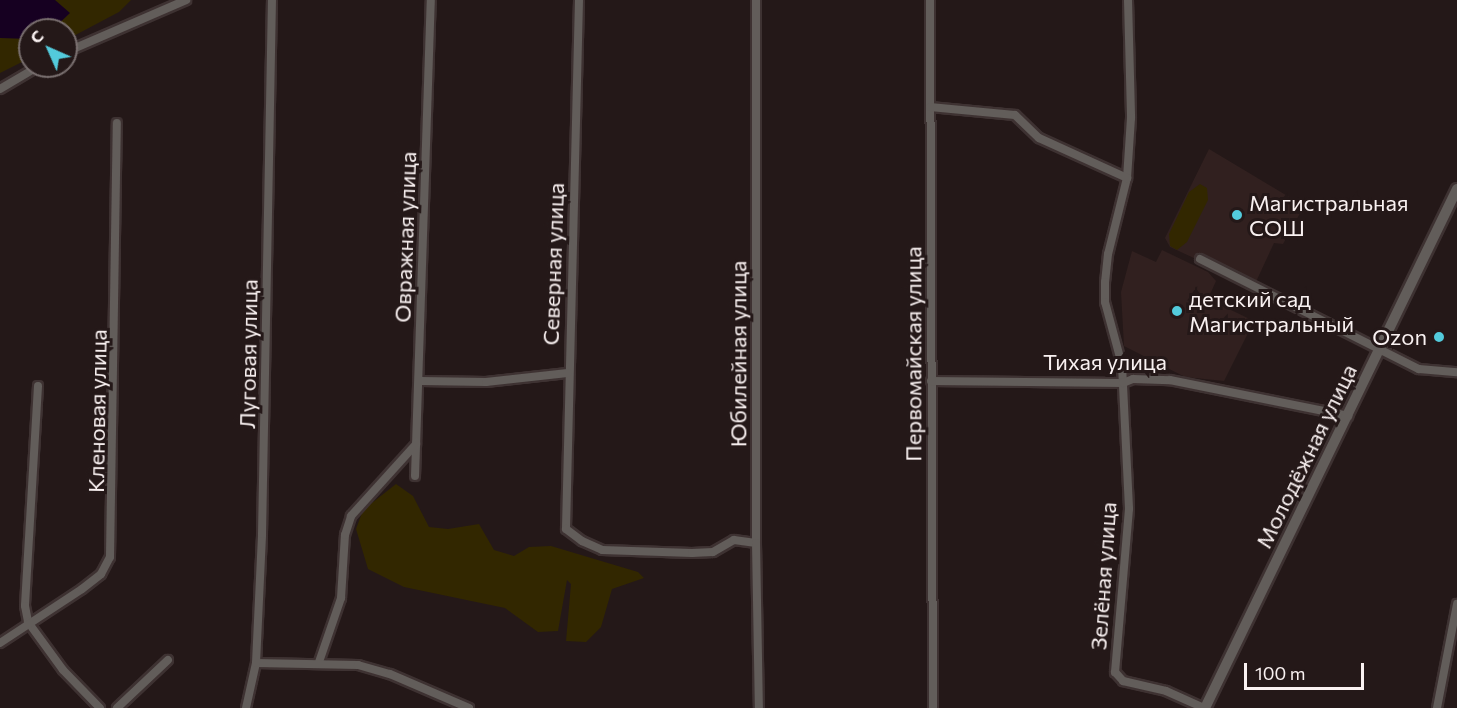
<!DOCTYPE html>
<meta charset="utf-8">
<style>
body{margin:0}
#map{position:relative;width:1457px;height:708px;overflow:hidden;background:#241818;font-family:Commissioner,sans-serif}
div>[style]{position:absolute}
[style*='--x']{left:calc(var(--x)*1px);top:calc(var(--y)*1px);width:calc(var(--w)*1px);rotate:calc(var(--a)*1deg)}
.built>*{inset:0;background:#31201f}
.green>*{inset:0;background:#322700}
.water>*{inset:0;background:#160021}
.roads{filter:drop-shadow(2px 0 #3e3232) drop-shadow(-2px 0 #3e3232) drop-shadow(0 2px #3e3232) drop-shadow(0 -2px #3e3232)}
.minor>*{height:8px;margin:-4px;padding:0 4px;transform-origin:4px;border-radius:4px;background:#625d5a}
.tertiary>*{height:10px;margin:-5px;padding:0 5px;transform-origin:5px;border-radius:5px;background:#625d5a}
.dots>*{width:16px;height:16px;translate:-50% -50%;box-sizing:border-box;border:3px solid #241818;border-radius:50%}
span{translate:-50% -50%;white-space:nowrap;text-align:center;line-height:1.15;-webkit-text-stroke:6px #241818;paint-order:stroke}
.poi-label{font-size:22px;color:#f9f1f1}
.left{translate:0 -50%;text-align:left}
.right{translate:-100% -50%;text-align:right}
.street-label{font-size:22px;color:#f9f1f1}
.north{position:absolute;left:18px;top:18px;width:60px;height:60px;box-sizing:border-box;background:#241818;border:2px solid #796f6f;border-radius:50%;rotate:315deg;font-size:16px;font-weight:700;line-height:24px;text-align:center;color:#f9f1f1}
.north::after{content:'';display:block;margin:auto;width:21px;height:27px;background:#53cbdc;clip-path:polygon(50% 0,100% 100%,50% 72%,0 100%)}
.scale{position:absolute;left:1244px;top:663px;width:120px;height:27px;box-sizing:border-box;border:3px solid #f9f1f1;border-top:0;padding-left:8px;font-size:18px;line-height:21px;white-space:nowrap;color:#f9f1f1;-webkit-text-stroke:4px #241818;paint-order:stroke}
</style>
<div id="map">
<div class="built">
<div style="clip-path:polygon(1209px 149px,1304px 206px,1283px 244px,1274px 243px,1255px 284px,1198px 255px,1196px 259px,1170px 247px,1165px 238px)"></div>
<div style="clip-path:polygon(1162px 250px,1208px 272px,1216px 281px,1208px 299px,1254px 321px,1224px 381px,1185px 377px,1124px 346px,1121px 292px,1132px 251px,1156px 262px)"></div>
</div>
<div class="green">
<div style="clip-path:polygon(0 0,131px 0,119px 12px,66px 40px,66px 30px,30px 30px,30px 58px,0 73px)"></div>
<div style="clip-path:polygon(1200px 184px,1207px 188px,1208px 200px,1187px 242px,1177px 250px,1170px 246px,1169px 234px,1189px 192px)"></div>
<div style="clip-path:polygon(396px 484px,413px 496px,429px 527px,448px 529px,479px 524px,494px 550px,514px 556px,529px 547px,551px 546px,638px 572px,644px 578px,612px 589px,601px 627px,586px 642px,566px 641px,571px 584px,567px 580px,558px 631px,538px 632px,505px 608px,404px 587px,368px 569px,356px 529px,363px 510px)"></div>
</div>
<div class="water">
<div style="clip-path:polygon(0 0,55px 0,70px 13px,52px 30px,30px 30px,30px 39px,0 38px)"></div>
</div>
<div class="roads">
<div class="minor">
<div style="--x:579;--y:0;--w:529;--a:91.41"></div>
<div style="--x:566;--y:529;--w:20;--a:37"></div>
<div style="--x:582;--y:541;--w:22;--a:24"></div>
<div style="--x:602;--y:550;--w:90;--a:1.9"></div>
<div style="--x:692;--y:553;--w:21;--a:-3"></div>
<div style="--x:713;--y:552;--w:24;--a:-30"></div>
<div style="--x:734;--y:540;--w:22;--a:8"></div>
<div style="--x:756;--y:0;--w:543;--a:90"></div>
<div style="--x:756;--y:543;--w:165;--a:89"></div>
<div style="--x:930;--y:0;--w:708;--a:89.76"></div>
<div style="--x:1128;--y:0;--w:118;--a:88.5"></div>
<div style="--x:1131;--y:118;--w:60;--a:93.8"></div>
<div style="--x:1127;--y:178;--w:78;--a:104"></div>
<div style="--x:1108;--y:254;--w:28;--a:96"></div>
<div style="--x:1105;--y:282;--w:20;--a:90"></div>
<div style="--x:1105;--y:302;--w:65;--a:74.9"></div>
<div style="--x:1122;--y:365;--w:144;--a:87.2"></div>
<div style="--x:1129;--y:509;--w:164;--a:94.9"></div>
<div style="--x:1115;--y:672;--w:12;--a:48"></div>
<div style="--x:1123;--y:681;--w:44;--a:13.1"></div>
<div style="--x:1166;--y:691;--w:42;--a:24.1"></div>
<div style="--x:66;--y:52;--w:131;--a:-23.4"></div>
<div style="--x:0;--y:89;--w:45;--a:-30.5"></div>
<div style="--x:930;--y:107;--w:85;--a:5.4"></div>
<div style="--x:1015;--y:115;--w:33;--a:44"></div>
<div style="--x:1039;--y:138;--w:97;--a:24.4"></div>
<div style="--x:1200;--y:259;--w:245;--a:26.7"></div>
<div style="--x:1419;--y:369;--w:38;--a:5"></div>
<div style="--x:421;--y:381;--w:65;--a:0.9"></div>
<div style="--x:486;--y:382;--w:82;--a:-6.3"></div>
<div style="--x:931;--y:381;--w:192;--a:0.6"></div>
<div style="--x:1123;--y:383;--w:11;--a:-22"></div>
<div style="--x:1133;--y:379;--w:37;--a:2"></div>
<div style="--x:1170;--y:380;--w:182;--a:11.4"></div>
<div style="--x:38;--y:386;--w:220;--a:93.4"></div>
<div style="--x:25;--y:606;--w:16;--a:79"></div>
<div style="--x:28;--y:622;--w:59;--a:53.9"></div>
<div style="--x:63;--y:670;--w:53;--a:45.8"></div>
<div style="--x:415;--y:476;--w:476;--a:-88.1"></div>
<div style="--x:0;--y:643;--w:98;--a:-33.4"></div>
<div style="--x:82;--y:589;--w:24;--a:-38"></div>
<div style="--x:101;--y:574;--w:19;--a:-62"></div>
<div style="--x:110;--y:557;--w:434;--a:-89.1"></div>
<div style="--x:319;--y:662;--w:68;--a:-71"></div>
<div style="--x:341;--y:598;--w:63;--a:-86.4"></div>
<div style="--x:345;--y:535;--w:20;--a:-72"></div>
<div style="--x:351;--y:516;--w:97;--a:-47.9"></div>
<div style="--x:256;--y:663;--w:102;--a:1.1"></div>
<div style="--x:358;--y:665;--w:33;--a:16"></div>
<div style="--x:390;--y:674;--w:86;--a:23.3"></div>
<div style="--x:117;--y:708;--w:70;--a:-43.3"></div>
<div style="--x:246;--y:708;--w:46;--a:-77.5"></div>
<div style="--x:256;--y:663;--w:129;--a:-87.3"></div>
<div style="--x:262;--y:534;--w:534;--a:-88.93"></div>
<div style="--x:1437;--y:708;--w:106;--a:-79.1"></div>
</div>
<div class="tertiary">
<div style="--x:1205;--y:708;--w:577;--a:-64.1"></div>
</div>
</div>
<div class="dots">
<div style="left:1237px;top:215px;background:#53cbdc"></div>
<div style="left:1177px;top:311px;background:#53cbdc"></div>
<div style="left:1439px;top:337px;background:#53cbdc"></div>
</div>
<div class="poi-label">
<span class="left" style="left:1249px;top:215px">Магистральная<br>СОШ</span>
<span class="left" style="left:1189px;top:311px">детский сад<br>Магистральный</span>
<span class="right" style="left:1427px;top:337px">Ozon</span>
</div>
<div class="street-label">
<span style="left:405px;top:237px;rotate:-88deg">Овражная улица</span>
<span style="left:553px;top:264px;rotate:-88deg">Северная улица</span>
<span style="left:248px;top:354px;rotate:-89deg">Луговая улица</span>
<span style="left:738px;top:354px;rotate:-90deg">Юбилейная улица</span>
<span style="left:913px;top:354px;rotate:-90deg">Первомайская улица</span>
<span style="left:1105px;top:362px">Тихая улица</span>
<span style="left:97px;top:411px;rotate:-89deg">Кленовая улица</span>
<span style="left:1306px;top:456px;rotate:-64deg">Молодёжная улица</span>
<span style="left:1103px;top:576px;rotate:-86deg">Зелёная улица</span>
</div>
<div class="north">С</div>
<div class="scale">100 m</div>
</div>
